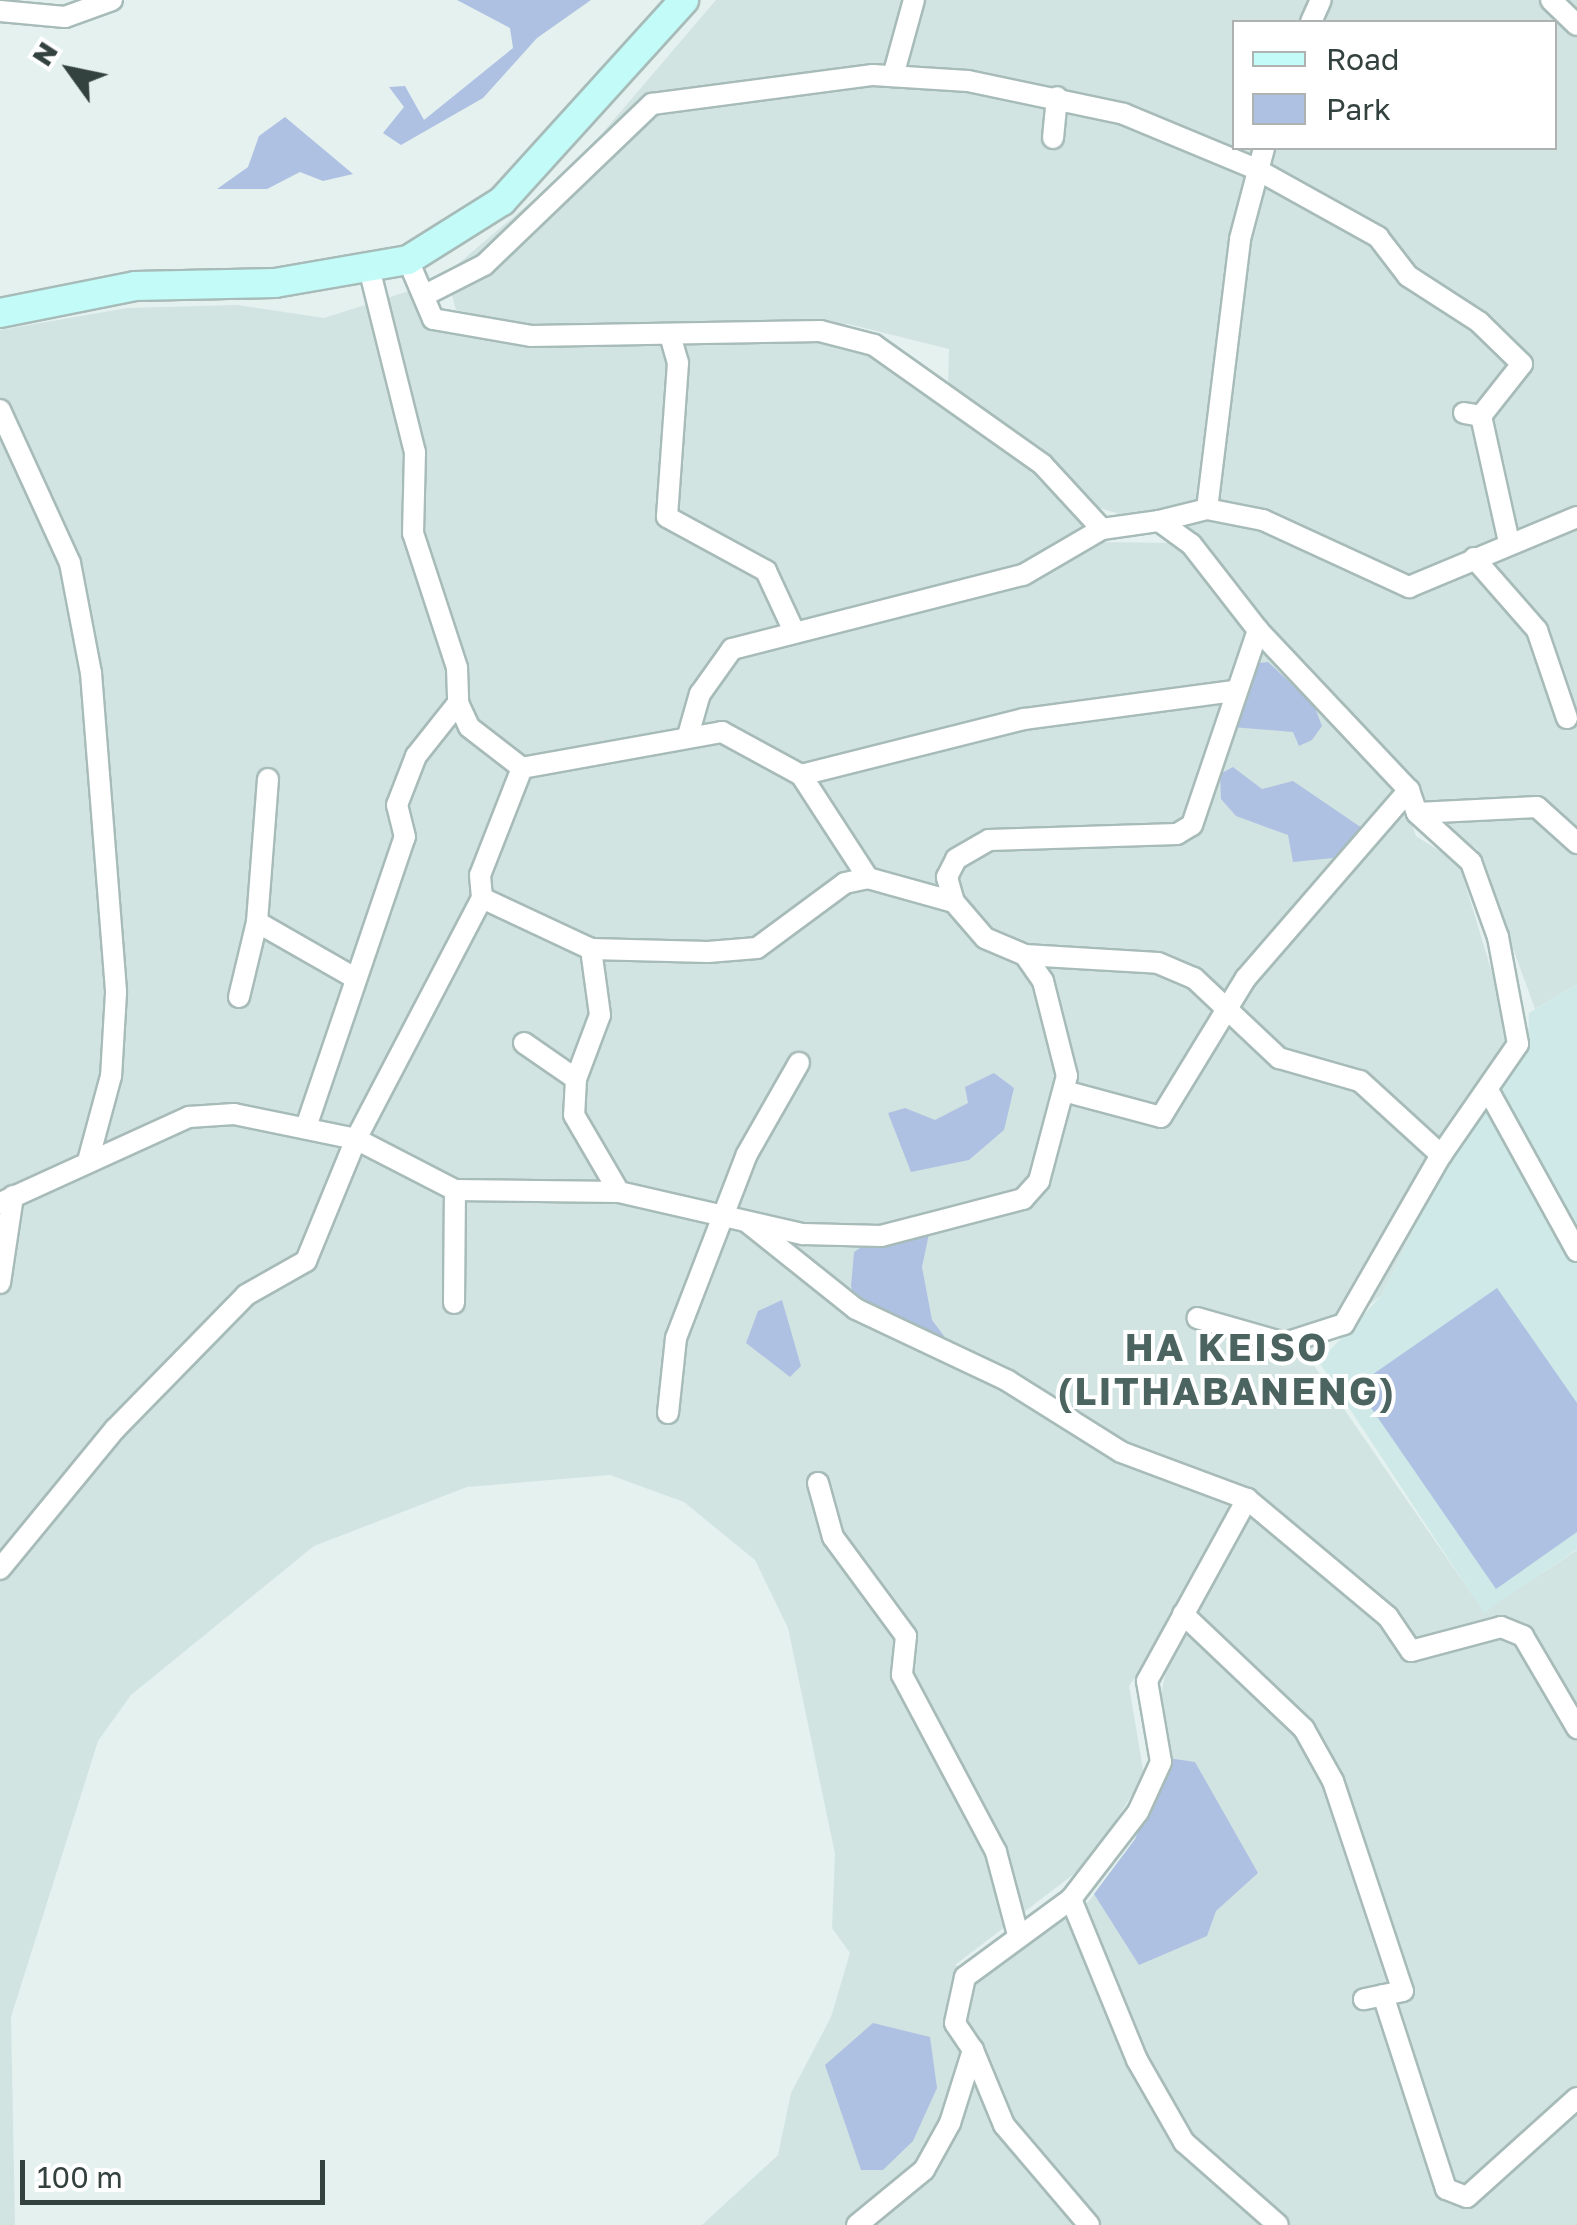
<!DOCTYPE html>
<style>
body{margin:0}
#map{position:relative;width:1577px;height:2225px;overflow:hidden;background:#e4f1ef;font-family:"Golos Text",sans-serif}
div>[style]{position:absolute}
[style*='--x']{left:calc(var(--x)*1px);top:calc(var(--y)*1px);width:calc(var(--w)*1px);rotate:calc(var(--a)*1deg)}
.residential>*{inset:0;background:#d2e4e2}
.education>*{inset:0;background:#cee9e7}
.green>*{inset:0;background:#aec1e3}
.roads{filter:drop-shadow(2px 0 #a7bbb8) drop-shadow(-2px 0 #a7bbb8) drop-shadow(0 2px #a7bbb8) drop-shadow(0 -2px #a7bbb8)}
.street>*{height:20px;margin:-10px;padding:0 10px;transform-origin:10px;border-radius:10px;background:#fff}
.secondary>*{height:28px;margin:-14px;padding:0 14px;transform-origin:14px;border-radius:14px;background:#c3fbf8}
span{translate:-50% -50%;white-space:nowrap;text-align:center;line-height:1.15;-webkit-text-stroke:8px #fff;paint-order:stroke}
.district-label{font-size:38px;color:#4c645f;font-weight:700;letter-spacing:2.5px}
.legend{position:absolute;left:1232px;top:20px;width:325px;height:130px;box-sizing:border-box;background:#fff;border:2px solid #aeb3b2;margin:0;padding:12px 18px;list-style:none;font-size:30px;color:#34423f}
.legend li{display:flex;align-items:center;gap:20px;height:50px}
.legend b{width:50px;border:2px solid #aeb3b2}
.north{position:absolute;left:20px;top:20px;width:100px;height:100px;-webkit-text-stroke:8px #fff;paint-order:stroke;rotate:303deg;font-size:28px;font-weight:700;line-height:40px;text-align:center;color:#34423f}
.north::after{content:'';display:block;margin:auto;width:35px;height:45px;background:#34423f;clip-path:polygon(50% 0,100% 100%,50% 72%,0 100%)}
.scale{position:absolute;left:20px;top:2160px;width:305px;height:45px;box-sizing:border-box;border:5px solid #34423f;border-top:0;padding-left:12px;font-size:30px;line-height:35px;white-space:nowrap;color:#34423f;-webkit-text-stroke:8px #fff;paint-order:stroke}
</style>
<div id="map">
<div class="residential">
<div style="clip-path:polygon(evenodd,716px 0,1577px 0,1577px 984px,1535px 1009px,1477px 849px,1443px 827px,1195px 537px,1090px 505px,948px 383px,949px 349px,848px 324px,531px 327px,456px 310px,446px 274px,576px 164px,716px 0,1234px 22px,1554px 22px,1554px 148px,1234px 148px,1234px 22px)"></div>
<div style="clip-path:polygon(evenodd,409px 291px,423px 323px,522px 346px,818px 340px,869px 353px,1040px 469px,1105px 542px,1170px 543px,1196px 561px,1403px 797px,1416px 836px,1459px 863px,1507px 1023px,1533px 1030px,1528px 1050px,1441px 1172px,1382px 1295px,1306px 1354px,1484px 1612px,1577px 1550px,1577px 2225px,702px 2225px,778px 2155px,791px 2093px,831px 2017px,850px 1953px,832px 1928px,835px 1854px,788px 1628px,755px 1560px,684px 1502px,610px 1475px,467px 1487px,314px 1546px,131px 1695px,98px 1741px,11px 2017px,15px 2225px,0 2225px,0 330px,127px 308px,237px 305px,324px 318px,409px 291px,1258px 1496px,1166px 1671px,1159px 1704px,1168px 1773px,1135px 1840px,1089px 1901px,981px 1974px,955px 1965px,1091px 1861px,1144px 1775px,1129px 1686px,1258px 1496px)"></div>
</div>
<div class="education">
<div style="clip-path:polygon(1577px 984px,1577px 1549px,1484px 1613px,1319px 1362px,1382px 1295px,1441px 1172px,1528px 1050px,1529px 1013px)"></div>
</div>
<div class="green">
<div style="clip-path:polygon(457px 0,591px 0,537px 38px,483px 98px,401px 145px,383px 133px,404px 107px,389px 87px,405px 86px,424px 120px,513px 48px,510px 28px)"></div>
<div style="clip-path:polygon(285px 117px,353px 174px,323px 181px,300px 172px,267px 189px,217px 189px,248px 167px,259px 136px)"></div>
<div style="clip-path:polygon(1268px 662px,1314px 705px,1322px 726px,1312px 740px,1299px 746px,1293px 732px,1232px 727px,1259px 663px)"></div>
<div style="clip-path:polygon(1233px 767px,1262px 789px,1293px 781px,1365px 830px,1343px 857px,1293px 862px,1288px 835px,1236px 816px,1221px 799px,1220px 774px)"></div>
<div style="clip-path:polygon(994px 1073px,1014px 1088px,1004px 1130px,969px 1160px,911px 1172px,888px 1113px,905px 1108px,935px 1120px,968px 1103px,965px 1087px)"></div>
<div style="clip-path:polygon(929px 1234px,922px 1267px,932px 1320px,947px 1340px,854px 1297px,851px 1286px,854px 1252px,866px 1244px)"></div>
<div style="clip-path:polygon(1497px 1288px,1577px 1403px,1577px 1532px,1496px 1589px,1356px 1386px)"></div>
<div style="clip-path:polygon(782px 1300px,801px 1366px,790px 1377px,746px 1343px,758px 1311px)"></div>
<div style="clip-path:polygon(1168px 1758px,1195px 1762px,1258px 1873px,1216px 1911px,1207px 1936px,1139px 1965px,1094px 1894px,1135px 1839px)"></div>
<div style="clip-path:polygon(873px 2023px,930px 2037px,937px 2088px,913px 2141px,883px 2170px,861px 2170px,825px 2065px)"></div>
</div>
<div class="roads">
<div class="street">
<div style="--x:1551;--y:0;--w:36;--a:44"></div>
<div style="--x:0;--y:11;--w:65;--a:5.3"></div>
<div style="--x:65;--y:17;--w:50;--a:-19.9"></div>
<div style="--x:1311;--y:22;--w:24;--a:-66"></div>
<div style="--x:893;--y:76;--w:79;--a:-74.6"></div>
<div style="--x:1053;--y:138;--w:41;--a:-84.4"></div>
<div style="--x:408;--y:260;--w:64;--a:67"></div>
<div style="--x:433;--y:319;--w:99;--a:9.8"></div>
<div style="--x:531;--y:336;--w:289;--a:-1"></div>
<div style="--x:820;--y:331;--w:56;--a:14.5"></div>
<div style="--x:874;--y:345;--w:206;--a:35.3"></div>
<div style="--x:1042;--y:464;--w:88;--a:47.3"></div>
<div style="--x:1102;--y:529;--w:58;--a:-8"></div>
<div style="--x:1159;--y:521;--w:39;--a:36"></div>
<div style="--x:1191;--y:544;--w:109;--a:52.1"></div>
<div style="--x:1258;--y:630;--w:220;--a:46.7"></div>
<div style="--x:1409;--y:790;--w:24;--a:71"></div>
<div style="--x:1417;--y:813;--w:73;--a:42.2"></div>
<div style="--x:1471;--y:862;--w:80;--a:70.2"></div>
<div style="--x:1498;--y:937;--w:109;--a:79.4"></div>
<div style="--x:1518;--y:1044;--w:135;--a:124.7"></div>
<div style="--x:1441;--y:1155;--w:195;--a:119.9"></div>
<div style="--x:1344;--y:1324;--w:62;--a:162.1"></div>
<div style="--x:1285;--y:1343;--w:91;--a:-164.1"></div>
<div style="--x:369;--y:268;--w:190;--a:76"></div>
<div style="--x:415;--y:452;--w:81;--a:91.4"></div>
<div style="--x:413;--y:533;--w:142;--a:71.9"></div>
<div style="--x:457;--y:668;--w:35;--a:88"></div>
<div style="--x:458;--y:703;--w:26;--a:65"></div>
<div style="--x:469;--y:727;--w:67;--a:37.7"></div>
<div style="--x:425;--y:295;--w:66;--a:-27"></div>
<div style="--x:484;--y:265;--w:233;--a:-43.8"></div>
<div style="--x:652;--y:104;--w:223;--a:-7.5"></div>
<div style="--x:873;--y:75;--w:95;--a:3.6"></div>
<div style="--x:968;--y:81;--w:159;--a:11.9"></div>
<div style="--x:1124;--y:114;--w:143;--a:22.6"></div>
<div style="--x:1256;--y:169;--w:140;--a:29.1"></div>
<div style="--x:1378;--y:237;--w:49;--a:52.4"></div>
<div style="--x:1408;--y:276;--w:85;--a:32.9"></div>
<div style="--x:1479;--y:322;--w:60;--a:44.3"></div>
<div style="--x:1522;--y:364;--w:66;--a:128.3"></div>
<div style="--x:670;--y:335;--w:29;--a:74"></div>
<div style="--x:678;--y:363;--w:154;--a:94.1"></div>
<div style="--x:667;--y:517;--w:113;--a:28.6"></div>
<div style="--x:766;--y:571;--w:62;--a:65.1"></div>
<div style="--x:0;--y:410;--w:168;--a:65.4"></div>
<div style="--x:70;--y:563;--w:112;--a:79.2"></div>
<div style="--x:91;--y:673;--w:321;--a:85.5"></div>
<div style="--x:116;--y:993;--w:83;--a:93.4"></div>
<div style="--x:111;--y:1076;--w:88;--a:105.1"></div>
<div style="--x:1464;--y:413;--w:17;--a:10"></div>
<div style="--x:1481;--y:416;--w:129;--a:77.5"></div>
<div style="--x:1207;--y:509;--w:57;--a:11.1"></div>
<div style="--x:1263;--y:520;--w:161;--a:24.7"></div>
<div style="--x:1409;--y:587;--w:182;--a:-22.6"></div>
<div style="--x:1159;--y:521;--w:49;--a:-14"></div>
<div style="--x:1207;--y:509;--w:272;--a:-83"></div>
<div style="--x:1240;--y:239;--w:94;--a:-75.2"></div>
<div style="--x:1474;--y:558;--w:96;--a:48.8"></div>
<div style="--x:1537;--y:630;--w:93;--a:71.2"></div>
<div style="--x:689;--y:732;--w:40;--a:-74"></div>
<div style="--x:700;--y:694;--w:55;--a:-54.6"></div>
<div style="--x:732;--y:649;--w:300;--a:-14.3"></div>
<div style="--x:1023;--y:575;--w:91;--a:-30.2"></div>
<div style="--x:801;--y:775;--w:230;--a:-14.1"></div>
<div style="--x:1024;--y:719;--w:213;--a:-7.6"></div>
<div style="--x:268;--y:779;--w:143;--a:94.4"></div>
<div style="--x:257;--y:922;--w:111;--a:29.8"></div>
<div style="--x:1417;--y:813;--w:120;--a:-2.9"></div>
<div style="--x:1537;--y:807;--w:54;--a:42"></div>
<div style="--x:954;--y:902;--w:26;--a:-106"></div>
<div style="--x:947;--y:877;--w:20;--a:-63"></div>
<div style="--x:956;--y:859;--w:38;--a:-30"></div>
<div style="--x:989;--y:840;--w:188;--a:-1.8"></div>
<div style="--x:1177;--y:834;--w:17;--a:-31"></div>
<div style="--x:1192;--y:825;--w:206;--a:-71.3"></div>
<div style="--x:1025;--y:955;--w:133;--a:3.4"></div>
<div style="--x:1158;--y:963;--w:39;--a:23"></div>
<div style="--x:1194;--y:978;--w:117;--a:43.3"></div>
<div style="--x:1279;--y:1058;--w:84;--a:15.9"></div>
<div style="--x:1360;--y:1081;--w:110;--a:42.4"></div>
<div style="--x:239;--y:997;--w:77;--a:-76.5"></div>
<div style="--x:524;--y:1043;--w:63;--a:34.7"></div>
<div style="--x:576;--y:1079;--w:68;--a:-69.4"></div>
<div style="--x:600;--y:1015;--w:67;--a:-97.8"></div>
<div style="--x:576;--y:1079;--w:36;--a:93"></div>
<div style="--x:574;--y:1115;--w:89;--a:59.7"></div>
<div style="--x:1488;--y:1090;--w:184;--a:61.1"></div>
<div style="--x:1064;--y:1091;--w:100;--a:15"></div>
<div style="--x:1161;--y:1117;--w:163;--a:-58.6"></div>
<div style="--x:1246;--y:978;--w:249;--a:-49.1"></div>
<div style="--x:306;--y:1127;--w:306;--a:-71.2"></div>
<div style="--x:405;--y:837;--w:33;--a:-104"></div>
<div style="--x:397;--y:805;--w:53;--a:-68.8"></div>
<div style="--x:416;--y:756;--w:68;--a:-51.6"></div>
<div style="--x:0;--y:1203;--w:208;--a:-24.5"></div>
<div style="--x:189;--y:1117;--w:45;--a:-3.8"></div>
<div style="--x:234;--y:1114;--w:125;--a:11.6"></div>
<div style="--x:356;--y:1139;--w:111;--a:27.3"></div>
<div style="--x:455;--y:1190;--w:164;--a:0.7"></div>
<div style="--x:619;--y:1192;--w:189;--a:12.9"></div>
<div style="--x:803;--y:1234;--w:78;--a:1.5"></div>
<div style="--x:881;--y:1236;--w:147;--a:-14.6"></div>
<div style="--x:1023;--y:1199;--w:24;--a:-48"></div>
<div style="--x:1039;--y:1181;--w:109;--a:-75.1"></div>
<div style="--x:1067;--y:1076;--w:98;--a:-104.2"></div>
<div style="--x:1043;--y:981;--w:32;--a:-125"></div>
<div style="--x:1025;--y:955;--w:43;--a:-157"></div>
<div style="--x:985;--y:938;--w:48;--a:-130.7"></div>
<div style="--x:954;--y:902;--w:89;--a:-164.4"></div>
<div style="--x:868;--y:878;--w:123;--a:-123"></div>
<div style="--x:801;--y:775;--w:90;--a:-151.4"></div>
<div style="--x:722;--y:732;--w:203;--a:169.8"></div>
<div style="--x:522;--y:768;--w:115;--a:111.4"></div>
<div style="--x:480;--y:875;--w:23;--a:85"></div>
<div style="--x:482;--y:898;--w:120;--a:25.1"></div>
<div style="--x:591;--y:949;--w:117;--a:1.5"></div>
<div style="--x:708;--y:952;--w:49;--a:-4.7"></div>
<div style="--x:757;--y:948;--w:109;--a:-36.5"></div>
<div style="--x:845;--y:883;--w:24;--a:-12"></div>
<div style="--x:747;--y:1222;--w:139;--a:38.6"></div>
<div style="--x:856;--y:1309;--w:168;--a:25.3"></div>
<div style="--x:1008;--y:1381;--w:133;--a:32.1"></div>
<div style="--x:1121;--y:1452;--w:134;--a:20.5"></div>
<div style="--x:1247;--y:1499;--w:184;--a:39.9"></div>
<div style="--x:1388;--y:1617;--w:41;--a:55.9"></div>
<div style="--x:1411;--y:1651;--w:93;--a:-14.9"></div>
<div style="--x:1501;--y:1627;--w:24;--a:22"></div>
<div style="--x:1523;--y:1636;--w:107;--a:59.6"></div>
<div style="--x:0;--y:1283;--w:88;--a:-81.5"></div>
<div style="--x:454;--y:1303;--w:113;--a:-89.5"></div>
<div style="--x:668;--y:1413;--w:75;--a:-83.9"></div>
<div style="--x:676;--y:1338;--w:197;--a:-68.9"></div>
<div style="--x:747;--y:1154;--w:105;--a:-60.3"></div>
<div style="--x:818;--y:1483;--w:56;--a:74.5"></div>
<div style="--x:833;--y:1537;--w:123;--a:53.6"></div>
<div style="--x:906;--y:1636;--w:39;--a:96"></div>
<div style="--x:902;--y:1675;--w:200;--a:62"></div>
<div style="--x:996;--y:1852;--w:82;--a:75.1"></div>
<div style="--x:0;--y:1569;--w:181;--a:-50.6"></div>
<div style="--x:115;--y:1429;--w:187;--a:-45.6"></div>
<div style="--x:246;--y:1295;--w:69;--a:-29.5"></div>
<div style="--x:306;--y:1261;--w:132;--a:-67.7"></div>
<div style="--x:356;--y:1139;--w:272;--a:-62.4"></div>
<div style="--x:1183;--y:1614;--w:167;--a:43.5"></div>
<div style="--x:1304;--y:1729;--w:60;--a:60.9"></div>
<div style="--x:1333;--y:1781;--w:221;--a:71.6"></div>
<div style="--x:1403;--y:1991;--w:40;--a:168"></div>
<div style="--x:1071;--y:1899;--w:174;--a:67.7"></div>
<div style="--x:1137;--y:2060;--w:95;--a:60.2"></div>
<div style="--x:1184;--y:2142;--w:125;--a:41.4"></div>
<div style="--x:1383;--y:1995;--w:204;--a:72"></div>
<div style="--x:1446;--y:2189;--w:22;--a:21"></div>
<div style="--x:1467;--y:2197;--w:148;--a:-42"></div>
<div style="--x:973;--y:2050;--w:81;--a:67.5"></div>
<div style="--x:1004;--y:2125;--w:131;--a:49.6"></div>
<div style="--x:857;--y:2225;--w:87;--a:-39.4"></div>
<div style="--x:924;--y:2170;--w:54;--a:-61"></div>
<div style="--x:950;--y:2123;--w:77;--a:-72.5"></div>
<div style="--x:973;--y:2050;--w:32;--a:-124"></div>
<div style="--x:955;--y:2023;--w:47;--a:-77.7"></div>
<div style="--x:965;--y:1977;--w:132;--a:-36.3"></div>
<div style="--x:1071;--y:1899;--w:110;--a:-52.4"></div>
<div style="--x:1138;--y:1812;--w:55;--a:-65.3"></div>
<div style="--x:1161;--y:1762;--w:82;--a:-99.8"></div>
<div style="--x:1147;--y:1681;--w:208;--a:-61.2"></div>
</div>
<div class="secondary">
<div style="--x:0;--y:313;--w:138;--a:-11.3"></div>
<div style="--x:135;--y:286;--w:140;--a:-1.2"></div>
<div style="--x:275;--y:283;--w:135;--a:-9.8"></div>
<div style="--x:408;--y:260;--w:111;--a:-32.1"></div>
<div style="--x:502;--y:201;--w:271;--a:-47.8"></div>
</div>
</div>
<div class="district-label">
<span style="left:1227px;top:1369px">HA KEISO<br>(LITHABANENG)</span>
</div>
<ul class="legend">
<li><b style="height:12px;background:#c3fbf8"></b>Road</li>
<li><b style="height:28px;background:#aec1e3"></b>Park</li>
</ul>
<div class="north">N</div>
<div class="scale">100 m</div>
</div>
